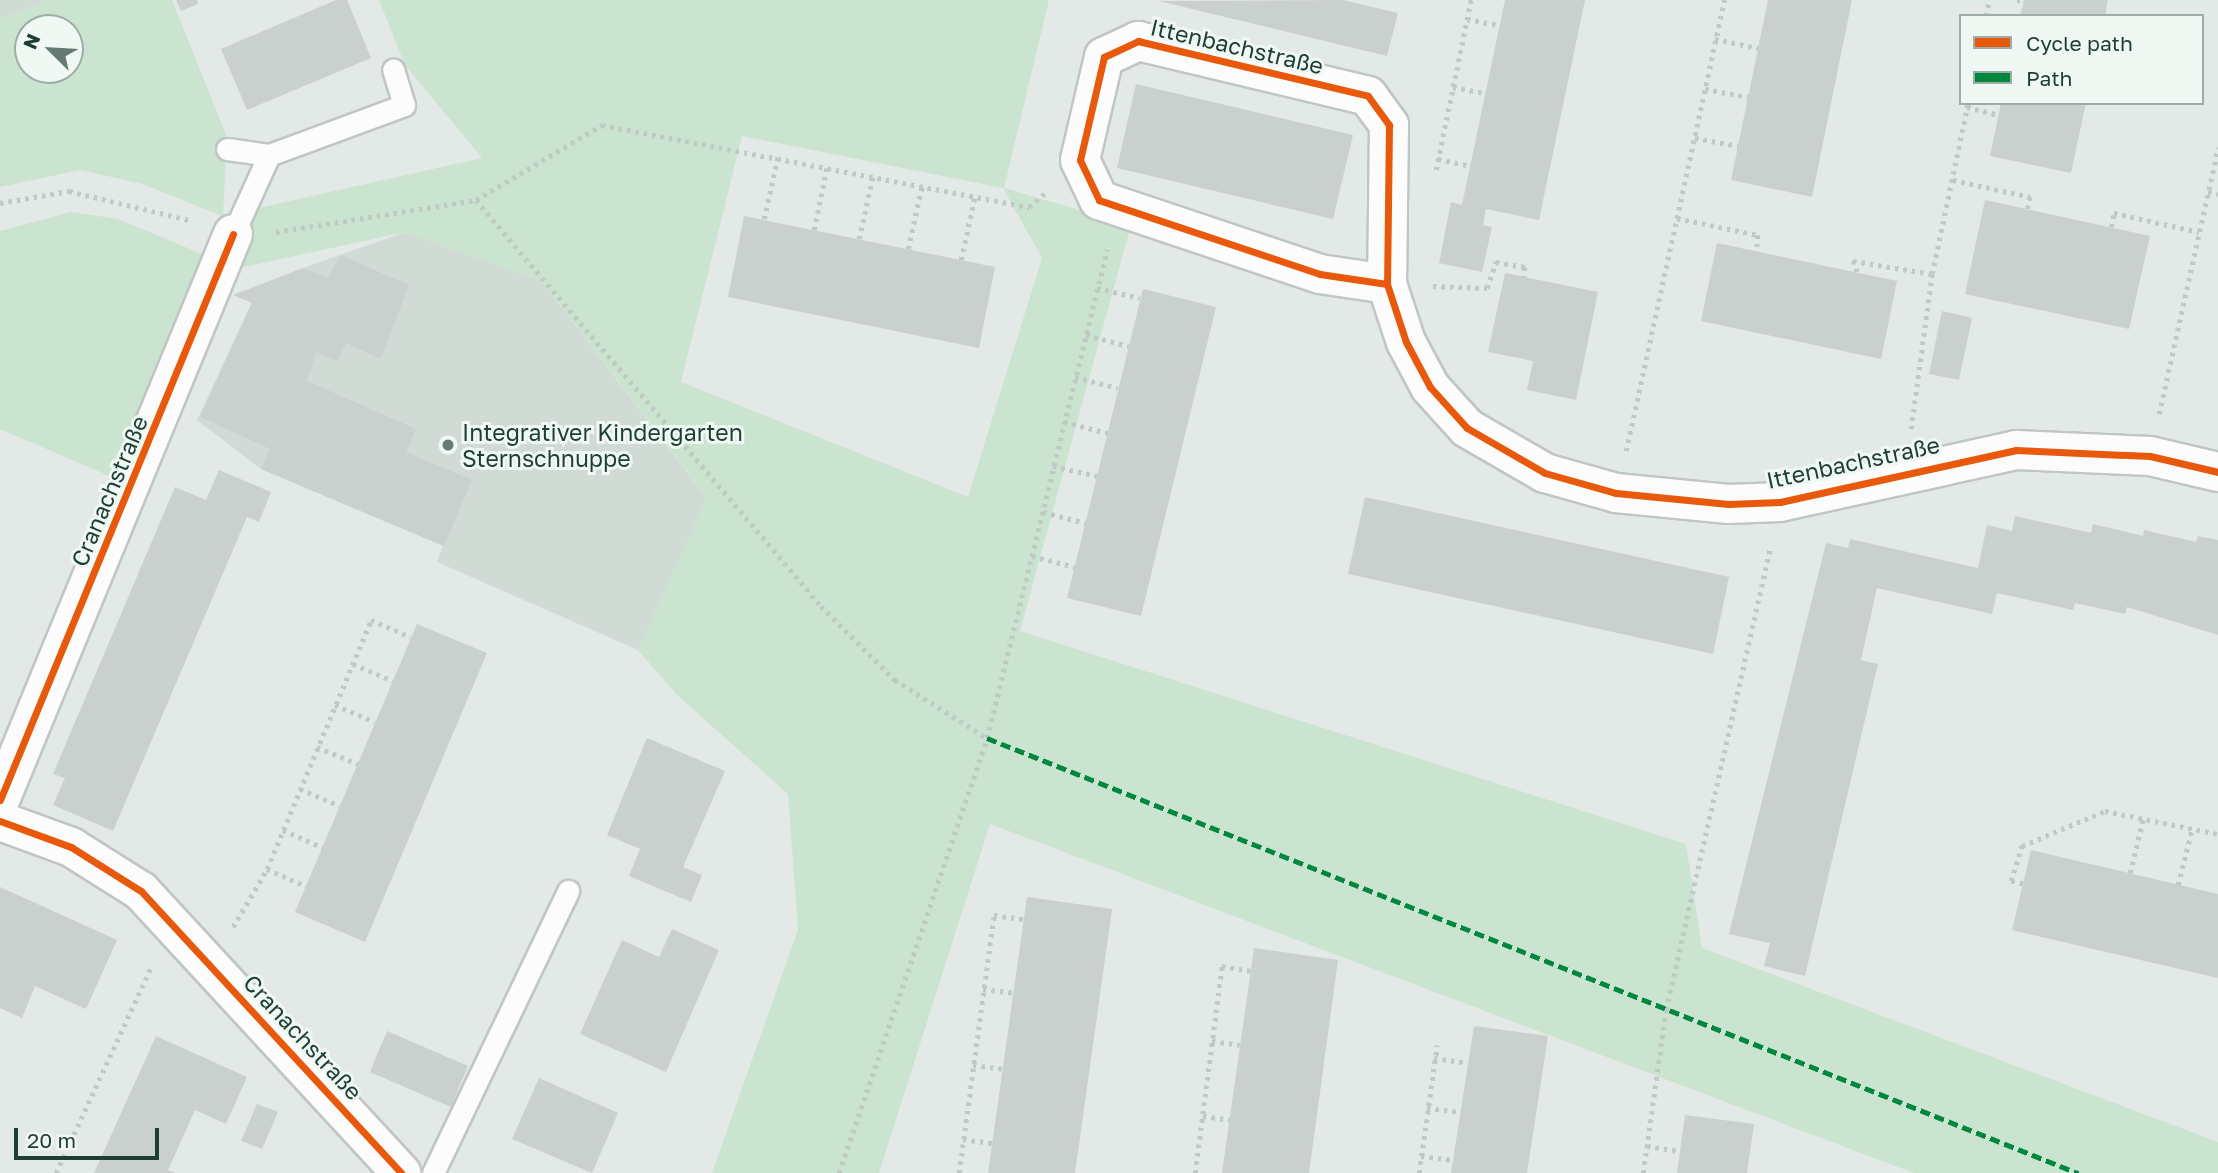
<!DOCTYPE html>
<meta charset="utf-8">
<style>
body{margin:0}
#map{position:relative;width:2218px;height:1173px;overflow:hidden;background:#e3e9e6;font-family:"Golos Text",sans-serif}
div>[style]{position:absolute}
[style*='--x']{left:calc(var(--x)*1px);top:calc(var(--y)*1px);width:calc(var(--w)*1px);rotate:calc(var(--a)*1deg)}
.built>*{inset:0;background:#d0dbd5}
.green>*{inset:0;background:#cbe4d0}
.building>*{inset:0;background:#cad0cd}
.path>*{height:4.5px;margin-top:-2.25px;transform-origin:0;background:repeating-linear-gradient(90deg,#c0c9c4 0 3.5px,transparent 0 8.5px)}
.roads{filter:drop-shadow(2px 0 #c0c6c3) drop-shadow(-2px 0 #c0c6c3) drop-shadow(0 2px #c0c6c3) drop-shadow(0 -2px #c0c6c3)}
.service>*{height:21px;margin:-10.5px;padding:0 10.5px;transform-origin:10.5px;border-radius:10.5px;background:#fbfcfb}
.minor>*{height:38px;margin:-19px;padding:0 19px;transform-origin:19px;border-radius:19px;background:#fbfcfb}
.quiet>*{height:5px;margin-top:-2.5px;transform-origin:0;background:repeating-linear-gradient(90deg,#00873e 0 10px,transparent 0 15px)}
.cycleway>*{height:7px;margin:-3.5px;padding:0 3.5px;transform-origin:3.5px;border-radius:3.5px;background:#e8590c}
.dots>*{width:19px;height:19px;translate:-50% -50%;box-sizing:border-box;border:4px solid #f0f8f4;border-radius:50%}
span{translate:-50% -50%;white-space:nowrap;text-align:center;line-height:1.15;-webkit-text-stroke:6px #f0f8f4;paint-order:stroke}
.street-label{font-size:23px;color:#1f3e33}
.poi-label{font-size:23px;color:#1f3e33}
.left{translate:0 -50%;text-align:left}
.legend{position:absolute;left:1959px;top:14px;width:245px;height:91px;box-sizing:border-box;background:#f0f8f4;border:2px solid #9caea7;margin:0;padding:9px 12px;list-style:none;font-size:21px;color:#1f3e33}
.legend li{display:flex;align-items:center;gap:14px;height:35px}
.legend b{width:35px;border:2px solid #9caea7}
.north{position:absolute;left:14px;top:14px;width:70px;height:70px;box-sizing:border-box;background:#f0f8f4;border:2px solid #9caea7;border-radius:50%;rotate:294deg;font-size:19px;font-weight:700;line-height:28px;text-align:center;color:#1f3e33}
.north::after{content:'';display:block;margin:auto;width:24px;height:32px;background:#647a72;clip-path:polygon(50% 0,100% 100%,50% 72%,0 100%)}
.scale{position:absolute;left:14px;top:1128px;width:145px;height:32px;box-sizing:border-box;border:4px solid #1f3e33;border-top:0;padding-left:9px;font-size:21px;line-height:24px;white-space:nowrap;color:#1f3e33;-webkit-text-stroke:5px #f0f8f4;paint-order:stroke}
</style>
<div id="map">
<div class="built">
<div style="clip-path:polygon(0 0,49px 0,0 19px)"></div>
<div style="clip-path:polygon(405px 232px,541px 281px,707px 498px,638px 650px,437px 562px,443px 546px,261px 469px,197px 420px,252px 302px,303px 268px)"></div>
</div>
<div class="green">
<div style="clip-path:polygon(evenodd,49px 0,172px 0,227px 137px,223px 216px,482px 158px,405px 65px,379px 0,1049px 0,1004px 188px,1131px 225px,1020px 631px,1686px 844px,1702px 948px,2218px 1142px,2218px 1173px,1914px 1173px,990px 824px,879px 1173px,712px 1173px,798px 930px,788px 794px,677px 695px,638px 650px,707px 497px,541px 281px,405px 232px,235px 269px,222px 216px,143px 184px,80px 170px,0 187px,0 19px,49px 0,28px 28px,70px 28px,70px 70px,28px 70px,28px 28px,49px 0,742px 136px,1003px 188px,1042px 258px,968px 497px,681px 382px,742px 136px)"></div>
<div style="clip-path:polygon(71px 212px,118px 219px,221px 262px,121px 481px,0 429px,0 231px)"></div>
</div>
<div class="building">
<div style="clip-path:polygon(176px 0,197px 0,198px 4px,181px 11px)"></div>
<div style="clip-path:polygon(336px 0,347px 0,371px 58px,247px 110px,221px 49px)"></div>
<div style="clip-path:polygon(1343px 0,1398px 13px,1387px 56px,1159px 1px)"></div>
<div style="clip-path:polygon(1505px 0,1585px 0,1539px 220px,1486px 209px,1483px 225px,1492px 227px,1482px 272px,1439px 263px,1451px 202px,1462px 205px)"></div>
<div style="clip-path:polygon(1768px 0,1852px 0,1812px 197px,1731px 180px)"></div>
<div style="clip-path:polygon(2024px 0,2108px 0,2105px 16px,2020px 16px)"></div>
<div style="clip-path:polygon(1136px 84px,1353px 135px,1333px 219px,1117px 168px)"></div>
<div style="clip-path:polygon(2001px 103px,2086px 103px,2071px 173px,1990px 156px)"></div>
<div style="clip-path:polygon(1985px 200px,2150px 236px,2129px 329px,1965px 294px)"></div>
<div style="clip-path:polygon(744px 216px,995px 267px,979px 348px,728px 297px)"></div>
<div style="clip-path:polygon(1717px 243px,1897px 281px,1881px 359px,1701px 321px)"></div>
<div style="clip-path:polygon(340px 255px,409px 285px,381px 359px,346px 343px,338px 361px,316px 352px,307px 381px,416px 429px,406px 452px,472px 480px,444px 546px,261px 469px,270px 449px,200px 417px,252px 303px,233px 295px,303px 268px,328px 278px)"></div>
<div style="clip-path:polygon(1505px 273px,1598px 292px,1576px 400px,1527px 390px,1533px 361px,1488px 352px)"></div>
<div style="clip-path:polygon(1143px 289px,1216px 307px,1141px 616px,1067px 598px)"></div>
<div style="clip-path:polygon(1942px 311px,1972px 318px,1959px 380px,1929px 374px)"></div>
<div style="clip-path:polygon(219px 470px,271px 492px,259px 522px,247px 517px,113px 831px,53px 805px,65px 778px,53px 774px,175px 487px,206px 500px)"></div>
<div style="clip-path:polygon(1365px 497px,1729px 577px,1713px 654px,1348px 574px)"></div>
<div style="clip-path:polygon(2015px 516px,2091px 533px,2093px 524px,2143px 536px,2144px 530px,2196px 542px,2198px 536px,2218px 540px,2218px 635px,2127px 607px,2125px 614px,2075px 603px,2073px 610px,1997px 593px,1992px 614px,1877px 588px,1861px 660px,1878px 664px,1805px 976px,1764px 966px,1770px 943px,1729px 934px,1826px 543px,1848px 548px,1850px 539px,1978px 568px,1987px 525px,2012px 531px)"></div>
<div style="clip-path:polygon(417px 624px,487px 653px,365px 942px,295px 912px)"></div>
<div style="clip-path:polygon(647px 738px,725px 771px,683px 867px,702px 875px,691px 902px,629px 876px,640px 849px,607px 835px)"></div>
<div style="clip-path:polygon(2031px 850px,2218px 894px,2218px 978px,2012px 930px)"></div>
<div style="clip-path:polygon(0 887px,117px 940px,86px 1009px,35px 986px,22px 1018px,0 1008px)"></div>
<div style="clip-path:polygon(1027px 897px,1112px 909px,1075px 1173px,988px 1173px)"></div>
<div style="clip-path:polygon(672px 929px,719px 950px,666px 1072px,580px 1034px,622px 940px,659px 957px)"></div>
<div style="clip-path:polygon(1254px 948px,1338px 960px,1309px 1173px,1222px 1173px)"></div>
<div style="clip-path:polygon(1474px 1026px,1548px 1036px,1527px 1173px,1451px 1173px)"></div>
<div style="clip-path:polygon(387px 1031px,468px 1066px,451px 1107px,370px 1072px)"></div>
<div style="clip-path:polygon(156px 1036px,247px 1077px,226px 1124px,195px 1110px,168px 1170px,175px 1173px,94px 1173px)"></div>
<div style="clip-path:polygon(539px 1078px,618px 1113px,592px 1173px,512px 1139px)"></div>
<div style="clip-path:polygon(257px 1104px,278px 1112px,262px 1149px,241px 1141px)"></div>
<div style="clip-path:polygon(1685px 1115px,1754px 1124px,1747px 1173px,1677px 1173px)"></div>
</div>
<div class="path">
<div style="--x:2017;--y:0;--w:7;--a:8"></div>
<div style="--x:1986;--y:16;--w:16;--a:-79"></div>
<div style="--x:1467;--y:19;--w:33;--a:11"></div>
<div style="--x:1715;--y:39;--w:44;--a:11.8"></div>
<div style="--x:1453;--y:87;--w:33;--a:11"></div>
<div style="--x:1705;--y:89;--w:44;--a:10.5"></div>
<div style="--x:1967;--y:107;--w:33;--a:14"></div>
<div style="--x:1695;--y:138;--w:44;--a:10.5"></div>
<div style="--x:1438;--y:159;--w:33;--a:12"></div>
<div style="--x:1436;--y:170;--w:174;--a:-78.4"></div>
<div style="--x:1953;--y:180;--w:79;--a:12.4"></div>
<div style="--x:2030;--y:197;--w:12;--a:99"></div>
<div style="--x:2208;--y:192;--w:10;--a:11"></div>
<div style="--x:476;--y:200;--w:533;--a:49.64"></div>
<div style="--x:821;--y:606;--w:105;--a:45"></div>
<div style="--x:895;--y:680;--w:109;--a:32.2"></div>
<div style="--x:0;--y:203;--w:70;--a:-9.9"></div>
<div style="--x:69;--y:191;--w:123;--a:13.6"></div>
<div style="--x:1677;--y:218;--w:83;--a:11.9"></div>
<div style="--x:1758;--y:235;--w:16;--a:94"></div>
<div style="--x:764;--y:219;--w:65;--a:-77.5"></div>
<div style="--x:2111;--y:227;--w:14;--a:-78"></div>
<div style="--x:2114;--y:213;--w:87;--a:12.6"></div>
<div style="--x:814;--y:230;--w:65;--a:-78.5"></div>
<div style="--x:276;--y:232;--w:203;--a:-9.1"></div>
<div style="--x:476;--y:200;--w:147;--a:-30.8"></div>
<div style="--x:602;--y:125;--w:435;--a:10.9"></div>
<div style="--x:1029;--y:207;--w:23;--a:-41"></div>
<div style="--x:859;--y:239;--w:66;--a:-77.7"></div>
<div style="--x:908;--y:249;--w:65;--a:-77.5"></div>
<div style="--x:961;--y:260;--w:66;--a:-77.7"></div>
<div style="--x:1857;--y:272;--w:12;--a:-110"></div>
<div style="--x:1853;--y:261;--w:80;--a:9.3"></div>
<div style="--x:1433;--y:286;--w:54;--a:2.1"></div>
<div style="--x:1487;--y:288;--w:28;--a:-71"></div>
<div style="--x:1496;--y:262;--w:29;--a:10"></div>
<div style="--x:1525;--y:267;--w:10;--a:96"></div>
<div style="--x:1097;--y:288;--w:44;--a:13.1"></div>
<div style="--x:1086;--y:335;--w:44;--a:14.3"></div>
<div style="--x:1075;--y:377;--w:44;--a:14.3"></div>
<div style="--x:2159;--y:414;--w:273;--a:-77.5"></div>
<div style="--x:1064;--y:422;--w:45;--a:14"></div>
<div style="--x:1911;--y:429;--w:156;--a:-82.3"></div>
<div style="--x:1932;--y:274;--w:175;--a:-78.1"></div>
<div style="--x:1626;--y:451;--w:462;--a:-77.7"></div>
<div style="--x:1053;--y:466;--w:45;--a:12.8"></div>
<div style="--x:1043;--y:512;--w:44;--a:14.3"></div>
<div style="--x:1032;--y:556;--w:44;--a:14.3"></div>
<div style="--x:353;--y:664;--w:43;--a:23"></div>
<div style="--x:335;--y:705;--w:43;--a:23"></div>
<div style="--x:317;--y:747;--w:44;--a:22.5"></div>
<div style="--x:300;--y:789;--w:43;--a:23"></div>
<div style="--x:283;--y:830;--w:43;--a:23.6"></div>
<div style="--x:267;--y:869;--w:43;--a:23.6"></div>
<div style="--x:2130;--y:873;--w:56;--a:-76.5"></div>
<div style="--x:2023;--y:884;--w:12;--a:-166"></div>
<div style="--x:2011;--y:881;--w:37;--a:-73"></div>
<div style="--x:2022;--y:846;--w:90;--a:-22.9"></div>
<div style="--x:2105;--y:811;--w:115;--a:11.5"></div>
<div style="--x:2178;--y:885;--w:58;--a:-76"></div>
<div style="--x:233;--y:927;--w:67;--a:-59.6"></div>
<div style="--x:267;--y:869;--w:270;--a:-67.3"></div>
<div style="--x:371;--y:620;--w:43;--a:23"></div>
<div style="--x:983;--y:989;--w:31;--a:7"></div>
<div style="--x:1212;--y:1041;--w:28;--a:8"></div>
<div style="--x:1434;--y:1058;--w:34;--a:8"></div>
<div style="--x:973;--y:1065;--w:31;--a:7"></div>
<div style="--x:1427;--y:1108;--w:34;--a:7"></div>
<div style="--x:1203;--y:1116;--w:27;--a:8"></div>
<div style="--x:963;--y:1139;--w:30;--a:8"></div>
<div style="--x:1647;--y:1146;--w:33;--a:9"></div>
<div style="--x:1421;--y:1156;--w:33;--a:7"></div>
<div style="--x:56;--y:1173;--w:227;--a:-65.2"></div>
<div style="--x:839;--y:1173;--w:459;--a:-71.2"></div>
<div style="--x:987;--y:738;--w:503;--a:-76.18"></div>
<div style="--x:959;--y:1173;--w:260;--a:-82.3"></div>
<div style="--x:994;--y:915;--w:30;--a:8"></div>
<div style="--x:1195;--y:1173;--w:209;--a:-82.6"></div>
<div style="--x:1222;--y:966;--w:29;--a:10"></div>
<div style="--x:1419;--y:1173;--w:129;--a:-82"></div>
<div style="--x:1643;--y:1173;--w:165;--a:-82"></div>
<div style="--x:1666;--y:1010;--w:475;--a:-77.3"></div>
</div>
<div class="roads">
<div class="service">
<div style="--x:227;--y:149;--w:42;--a:8.1"></div>
<div style="--x:233;--y:234;--w:87;--a:-65.5"></div>
<div style="--x:269;--y:155;--w:144;--a:-20.3"></div>
<div style="--x:404;--y:105;--w:37;--a:-107"></div>
<div style="--x:433;--y:1173;--w:313;--a:-64.4"></div>
</div>
<div class="minor">
<div style="--x:1387;--y:284;--w:68;--a:-171.5"></div>
<div style="--x:1320;--y:274;--w:233;--a:-161.5"></div>
<div style="--x:1099;--y:200;--w:44;--a:-115.4"></div>
<div style="--x:1080;--y:160;--w:106;--a:-76.9"></div>
<div style="--x:1104;--y:57;--w:38;--a:-25"></div>
<div style="--x:1138;--y:41;--w:236;--a:13.4"></div>
<div style="--x:1368;--y:96;--w:36;--a:54"></div>
<div style="--x:1389;--y:125;--w:159;--a:90.7"></div>
<div style="--x:1387;--y:284;--w:61;--a:71.9"></div>
<div style="--x:1406;--y:342;--w:51;--a:61.9"></div>
<div style="--x:1430;--y:387;--w:55;--a:47.9"></div>
<div style="--x:1467;--y:428;--w:90;--a:30"></div>
<div style="--x:1545;--y:473;--w:74;--a:15.7"></div>
<div style="--x:1616;--y:493;--w:113;--a:5.6"></div>
<div style="--x:1728;--y:504;--w:52;--a:-2.2"></div>
<div style="--x:1780;--y:502;--w:242;--a:-12.4"></div>
<div style="--x:2016;--y:450;--w:134;--a:2.6"></div>
<div style="--x:2150;--y:456;--w:70;--a:13.2"></div>
<div style="--x:0;--y:800;--w:612;--a:-67.62"></div>
<div style="--x:0;--y:821;--w:76;--a:20.1"></div>
<div style="--x:71;--y:847;--w:83;--a:32.2"></div>
<div style="--x:141;--y:891;--w:384;--a:47.3"></div>
</div>
</div>
<div class="quiet">
<div style="--x:987;--y:738;--w:1175;--a:21.74"></div>
</div>
<div class="cycleway">
<div style="--x:1387;--y:284;--w:68;--a:-171.5"></div>
<div style="--x:1320;--y:274;--w:233;--a:-161.5"></div>
<div style="--x:1099;--y:200;--w:44;--a:-115.4"></div>
<div style="--x:1080;--y:160;--w:106;--a:-76.9"></div>
<div style="--x:1104;--y:57;--w:38;--a:-25"></div>
<div style="--x:1138;--y:41;--w:236;--a:13.4"></div>
<div style="--x:1368;--y:96;--w:36;--a:54"></div>
<div style="--x:1389;--y:125;--w:159;--a:90.7"></div>
<div style="--x:1387;--y:284;--w:61;--a:71.9"></div>
<div style="--x:1406;--y:342;--w:51;--a:61.9"></div>
<div style="--x:1430;--y:387;--w:55;--a:47.9"></div>
<div style="--x:1467;--y:428;--w:90;--a:30"></div>
<div style="--x:1545;--y:473;--w:74;--a:15.7"></div>
<div style="--x:1616;--y:493;--w:113;--a:5.6"></div>
<div style="--x:1728;--y:504;--w:52;--a:-2.2"></div>
<div style="--x:1780;--y:502;--w:242;--a:-12.4"></div>
<div style="--x:2016;--y:450;--w:134;--a:2.6"></div>
<div style="--x:2150;--y:456;--w:70;--a:13.2"></div>
<div style="--x:0;--y:800;--w:612;--a:-67.62"></div>
<div style="--x:0;--y:821;--w:76;--a:20.1"></div>
<div style="--x:71;--y:847;--w:83;--a:32.2"></div>
<div style="--x:141;--y:891;--w:384;--a:47.3"></div>
</div>
<div class="dots">
<div style="left:448px;top:445px;background:#647a72"></div>
</div>
<div class="street-label">
<span style="left:1237px;top:46px;rotate:13deg">Ittenbachstraße</span>
<span style="left:1853px;top:462px;rotate:-12deg">Ittenbachstraße</span>
<span style="left:109px;top:491px;rotate:-67deg">Cranachstraße</span>
<span style="left:303px;top:1037px;rotate:47deg">Cranachstraße</span>
</div>
<div class="poi-label">
<span class="left" style="left:462px;top:445px">Integrativer Kindergarten<br>Sternschnuppe</span>
</div>
<ul class="legend">
<li><b style="height:9px;background:#e8590c"></b>Cycle path</li>
<li><b style="height:9px;background:#00873e"></b>Path</li>
</ul>
<div class="north">N</div>
<div class="scale">20 m</div>
</div>
